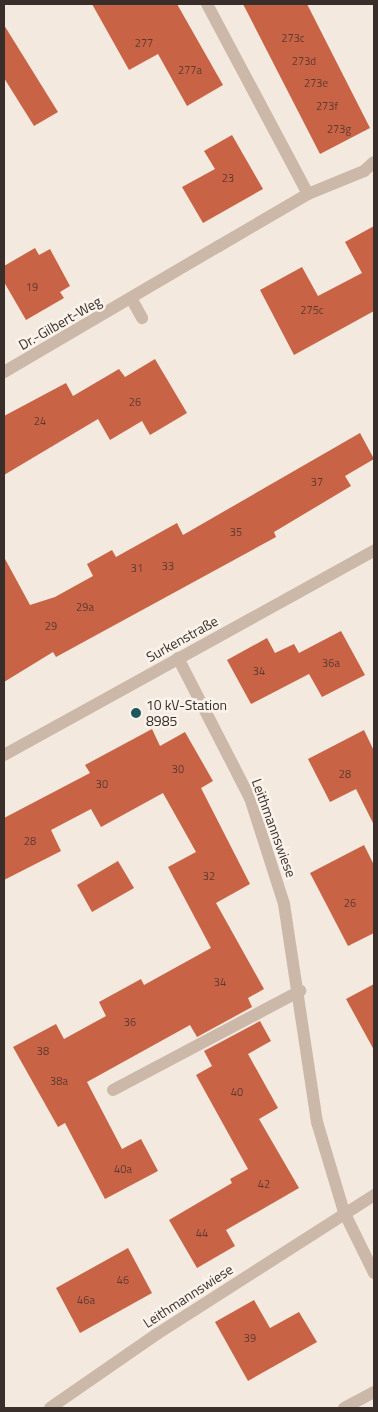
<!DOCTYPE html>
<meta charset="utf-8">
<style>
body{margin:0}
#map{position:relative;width:378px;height:1412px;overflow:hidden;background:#f3e9de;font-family:"Titillium Web",sans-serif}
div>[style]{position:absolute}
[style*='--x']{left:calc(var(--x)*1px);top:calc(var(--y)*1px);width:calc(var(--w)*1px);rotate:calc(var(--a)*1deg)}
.building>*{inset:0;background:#c96346}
.service>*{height:12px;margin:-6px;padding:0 6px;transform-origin:6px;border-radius:6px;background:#ccb8a9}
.minor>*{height:12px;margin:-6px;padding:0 6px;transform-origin:6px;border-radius:6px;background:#ccb8a9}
.tertiary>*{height:12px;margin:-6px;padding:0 6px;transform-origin:6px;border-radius:6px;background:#ccb8a9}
.dots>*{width:14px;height:14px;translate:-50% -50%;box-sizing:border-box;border:2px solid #faf3eb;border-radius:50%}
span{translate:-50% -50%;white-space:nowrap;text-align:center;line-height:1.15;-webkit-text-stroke:5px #faf3eb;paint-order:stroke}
.number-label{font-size:11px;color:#5d3b30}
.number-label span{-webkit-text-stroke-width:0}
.street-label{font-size:14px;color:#392e29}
.poi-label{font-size:14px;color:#392e29}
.left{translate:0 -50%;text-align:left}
.frame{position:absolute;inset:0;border:5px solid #392e29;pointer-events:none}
</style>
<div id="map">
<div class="building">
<div style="clip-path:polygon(92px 4px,177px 4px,223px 85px,187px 106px,158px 54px,129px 70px)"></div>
<div style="clip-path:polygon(243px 4px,307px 4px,370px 128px,320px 154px)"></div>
<div style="clip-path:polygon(4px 25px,58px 112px,34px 126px,4px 78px)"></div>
<div style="clip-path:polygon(232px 135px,263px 189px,203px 223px,182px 187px,215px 169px,204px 151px)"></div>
<div style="clip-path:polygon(374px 226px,374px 311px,294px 355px,260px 290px,302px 267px,318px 296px,362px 273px,345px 242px)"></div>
<div style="clip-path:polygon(35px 248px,39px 255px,50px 249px,70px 286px,60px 292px,64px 298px,26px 320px,4px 282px,4px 266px)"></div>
<div style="clip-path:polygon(155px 359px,187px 413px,150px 435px,142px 421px,110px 440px,98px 419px,4px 475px,4px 416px,66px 383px,73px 396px,119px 369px,125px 377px)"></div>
<div style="clip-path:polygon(360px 433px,374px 459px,345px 476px,351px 486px,274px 532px,276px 537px,56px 657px,53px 652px,4px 682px,4px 557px,30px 605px,55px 597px,93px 576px,87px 564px,112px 550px,116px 557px,177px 523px,183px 535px)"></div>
<div style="clip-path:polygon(341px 631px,365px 675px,322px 697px,309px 674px,251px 704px,227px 660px,267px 638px,275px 653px,294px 644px,299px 653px)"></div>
<div style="clip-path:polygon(152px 729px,160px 746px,185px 732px,213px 781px,201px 788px,250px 884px,216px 903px,264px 989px,248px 998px,252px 1007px,197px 1037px,190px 1025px,87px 1082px,122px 1149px,141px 1139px,158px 1171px,105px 1199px,65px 1123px,58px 1127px,13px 1047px,56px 1024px,64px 1039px,106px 1016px,99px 1002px,141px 979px,144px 985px,211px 948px,168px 867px,196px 852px,163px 793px,101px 827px,91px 809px,51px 830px,61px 851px,4px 880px,4px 818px,90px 773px,85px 765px)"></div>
<div style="clip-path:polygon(364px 730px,374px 751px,374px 825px,356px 789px,330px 802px,308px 759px)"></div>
<div style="clip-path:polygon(364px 845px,374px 865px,374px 933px,348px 946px,310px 873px)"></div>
<div style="clip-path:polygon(118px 861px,134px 888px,92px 912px,77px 885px)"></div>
<div style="clip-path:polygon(374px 984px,374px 1050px,346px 999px)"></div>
<div style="clip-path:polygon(260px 1021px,271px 1041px,248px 1054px,278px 1108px,259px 1119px,299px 1188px,226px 1230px,235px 1246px,197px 1268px,169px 1220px,232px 1183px,230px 1179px,248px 1169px,196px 1075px,212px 1066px,204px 1051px)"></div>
<div style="clip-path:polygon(128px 1248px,152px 1293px,80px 1333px,56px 1288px)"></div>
<div style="clip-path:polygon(254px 1300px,270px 1328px,299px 1312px,317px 1342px,248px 1381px,215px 1322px)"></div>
</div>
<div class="service">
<div style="--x:207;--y:4;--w:215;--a:62"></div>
<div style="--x:219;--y:246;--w:103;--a:-30.3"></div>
<div style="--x:308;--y:194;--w:61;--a:-22.3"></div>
<div style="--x:364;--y:171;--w:13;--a:-42"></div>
<div style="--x:113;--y:1090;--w:212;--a:-27.9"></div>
<div style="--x:344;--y:1212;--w:68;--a:63.8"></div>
<div style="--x:344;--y:1408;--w:34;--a:-28"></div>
</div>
<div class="minor">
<div style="--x:131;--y:298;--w:23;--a:61"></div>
<div style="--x:4;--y:372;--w:249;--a:-30.4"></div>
<div style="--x:178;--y:658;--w:157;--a:62.8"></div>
<div style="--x:250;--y:798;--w:111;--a:72.2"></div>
<div style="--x:284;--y:904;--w:220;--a:81.4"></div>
<div style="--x:317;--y:1122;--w:94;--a:73.3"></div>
<div style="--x:50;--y:1408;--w:130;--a:-34.7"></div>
<div style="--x:157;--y:1334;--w:258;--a:-32.6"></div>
</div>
<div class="tertiary">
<div style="--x:4;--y:755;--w:423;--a:-28.9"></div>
</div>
<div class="dots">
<div style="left:136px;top:713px;background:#1d595c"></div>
</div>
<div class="number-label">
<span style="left:293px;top:38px">273c</span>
<span style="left:144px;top:43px">277</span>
<span style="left:304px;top:61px">273d</span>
<span style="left:190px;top:70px">277a</span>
<span style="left:316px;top:83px">273e</span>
<span style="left:327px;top:106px">273f</span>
<span style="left:339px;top:129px">273g</span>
<span style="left:228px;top:178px">23</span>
<span style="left:32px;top:287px">19</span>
<span style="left:312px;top:310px">275c</span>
<span style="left:135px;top:402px">26</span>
<span style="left:40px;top:421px">24</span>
<span style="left:317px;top:482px">37</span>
<span style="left:236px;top:532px">35</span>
<span style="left:168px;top:566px">33</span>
<span style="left:137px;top:568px">31</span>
<span style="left:85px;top:607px">29a</span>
<span style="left:51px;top:626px">29</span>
<span style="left:331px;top:663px">36a</span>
<span style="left:259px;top:671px">34</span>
<span style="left:178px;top:769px">30</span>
<span style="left:345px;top:774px">28</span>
<span style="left:102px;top:784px">30</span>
<span style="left:30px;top:841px">28</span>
<span style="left:209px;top:876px">32</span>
<span style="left:350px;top:903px">26</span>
<span style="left:220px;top:982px">34</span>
<span style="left:130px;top:1022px">36</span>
<span style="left:43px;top:1051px">38</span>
<span style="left:59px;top:1081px">38a</span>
<span style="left:237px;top:1092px">40</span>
<span style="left:123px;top:1169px">40a</span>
<span style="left:264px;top:1184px">42</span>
<span style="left:202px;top:1233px">44</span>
<span style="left:123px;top:1280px">46</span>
<span style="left:86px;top:1300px">46a</span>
<span style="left:250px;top:1338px">39</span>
</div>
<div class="street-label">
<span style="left:60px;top:323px;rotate:-30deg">Dr.-Gilbert-Weg</span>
<span style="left:182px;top:639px;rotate:-29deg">Surkenstraße</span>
<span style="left:274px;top:828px;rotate:70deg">Leithmannswiese</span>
<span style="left:188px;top:1296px;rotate:-33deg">Leithmannswiese</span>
</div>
<div class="poi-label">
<span class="left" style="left:146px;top:713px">10 kV-Station<br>8985</span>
</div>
<div class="frame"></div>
</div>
